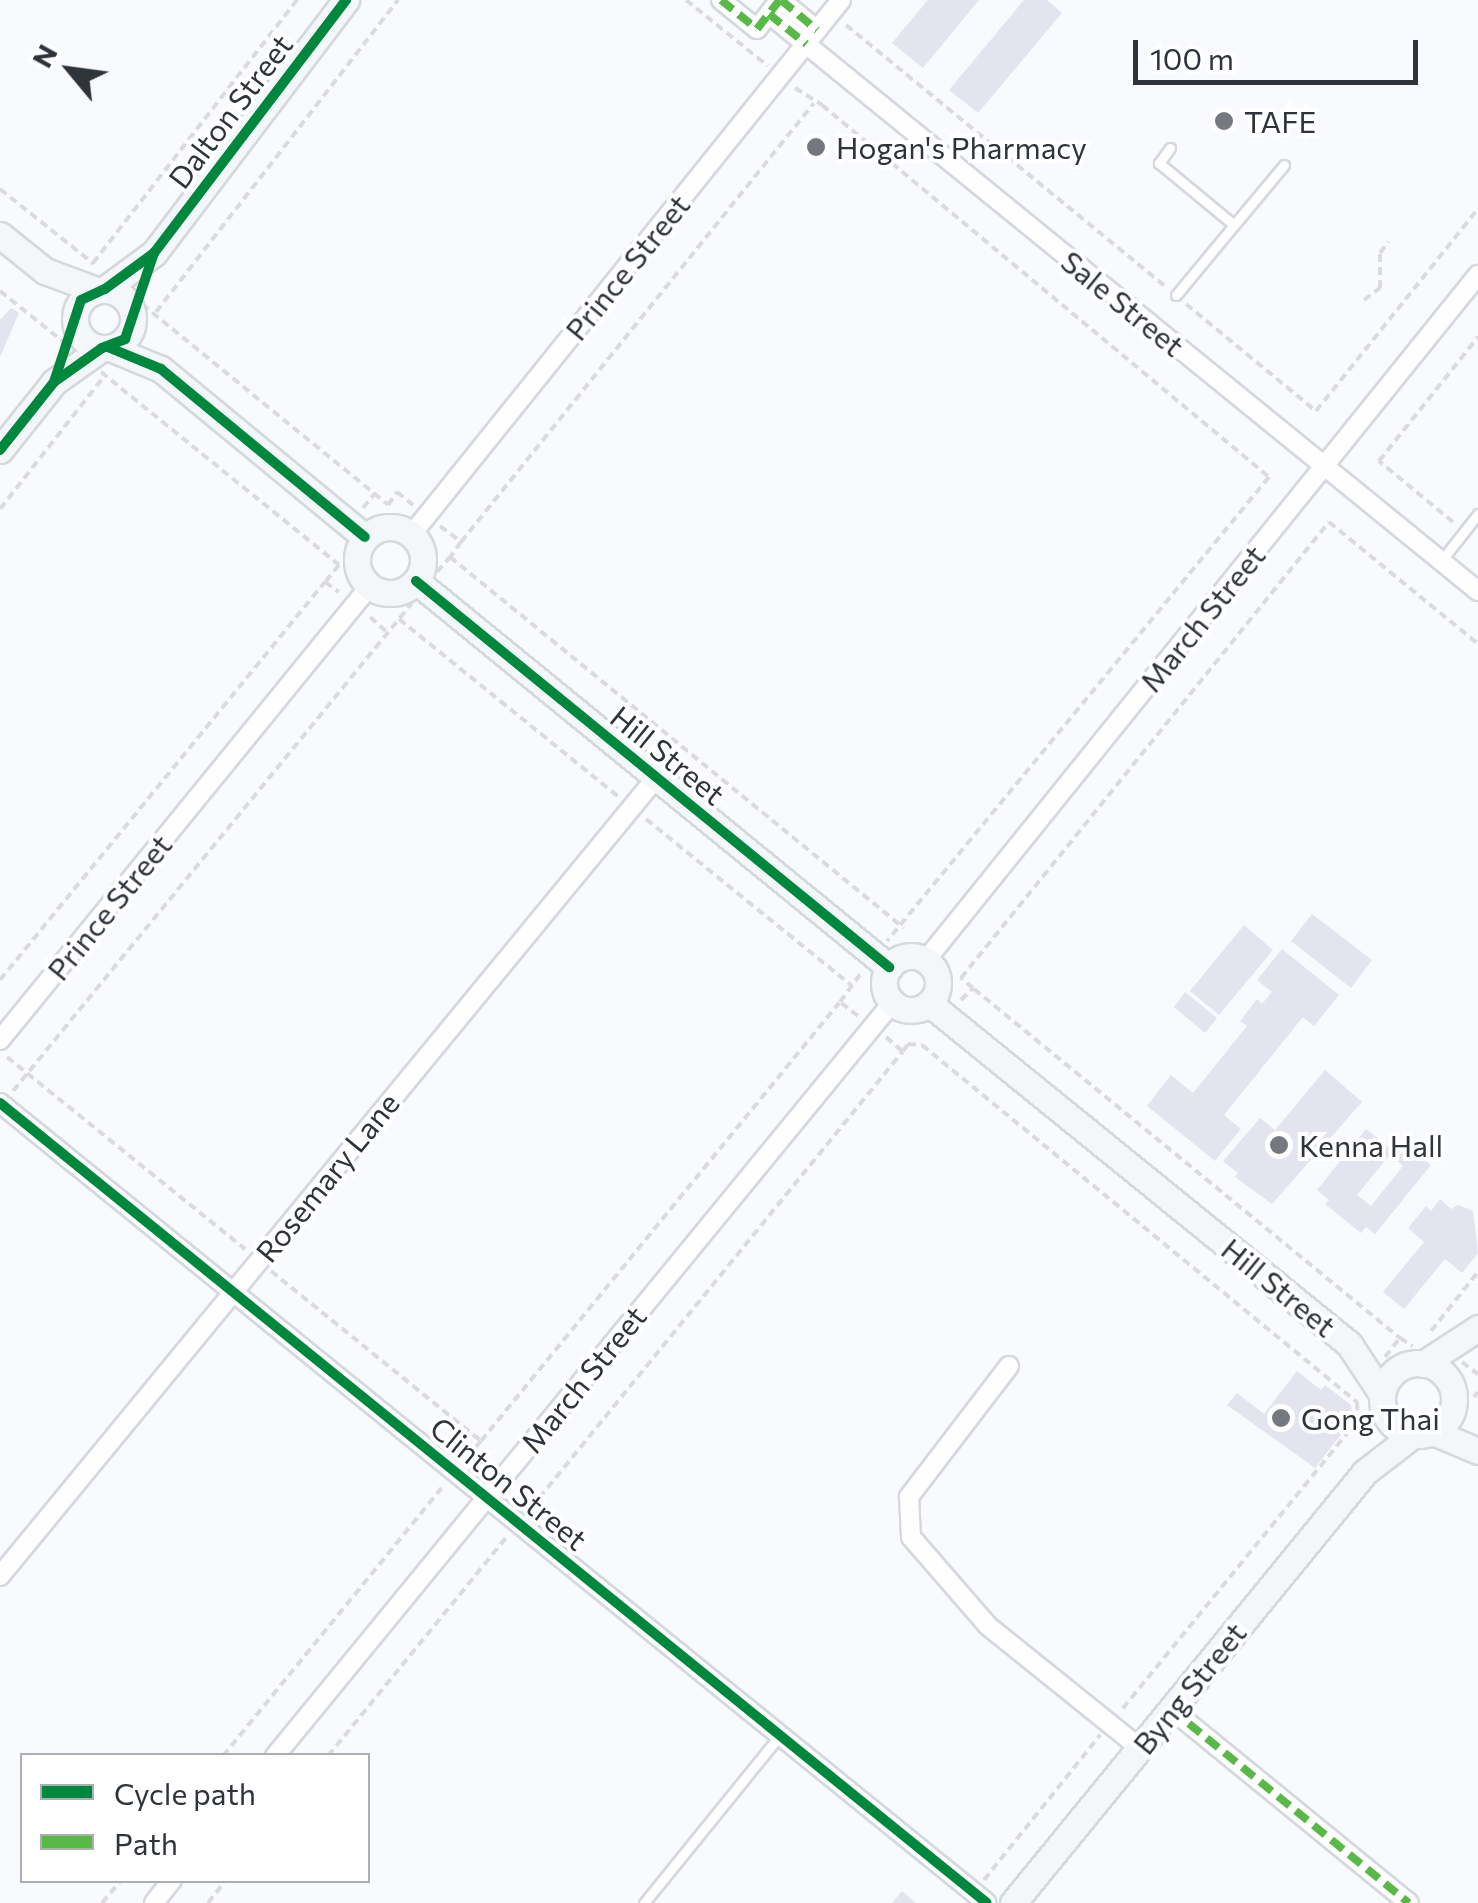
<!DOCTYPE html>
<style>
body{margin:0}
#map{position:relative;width:1478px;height:1903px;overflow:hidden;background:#f8fafd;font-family:Commissioner,sans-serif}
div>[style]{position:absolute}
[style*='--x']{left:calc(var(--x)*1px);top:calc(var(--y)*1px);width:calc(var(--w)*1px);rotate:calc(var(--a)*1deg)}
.building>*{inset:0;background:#e4e4ef}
.path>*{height:4px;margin-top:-2px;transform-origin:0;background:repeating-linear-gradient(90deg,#dbdbdd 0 8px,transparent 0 13px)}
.roads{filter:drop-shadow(2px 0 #d5d8dd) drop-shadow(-2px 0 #d5d8dd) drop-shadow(0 2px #d5d8dd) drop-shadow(0 -2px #d5d8dd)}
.lane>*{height:9px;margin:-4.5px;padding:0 4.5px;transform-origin:4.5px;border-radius:4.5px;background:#fefeff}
.street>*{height:18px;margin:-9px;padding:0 9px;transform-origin:9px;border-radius:9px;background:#fefeff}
.secondary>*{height:25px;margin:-12.5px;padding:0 12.5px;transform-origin:12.5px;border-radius:12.5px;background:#f3f7fa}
.secondary>.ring{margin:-12.5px;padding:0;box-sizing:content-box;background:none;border:25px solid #f3f7fa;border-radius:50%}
.quiet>*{height:8px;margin-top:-4px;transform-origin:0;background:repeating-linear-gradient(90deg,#58b947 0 15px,transparent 0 23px)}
.cycleway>*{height:10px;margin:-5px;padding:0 5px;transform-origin:5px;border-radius:5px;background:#00873e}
.dots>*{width:28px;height:28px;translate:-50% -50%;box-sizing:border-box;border:5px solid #fff;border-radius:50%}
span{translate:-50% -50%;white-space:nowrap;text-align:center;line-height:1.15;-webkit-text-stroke:8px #fff;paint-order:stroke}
.street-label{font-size:30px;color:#2f343b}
.poi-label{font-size:30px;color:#2f343b}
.left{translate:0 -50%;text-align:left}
.legend{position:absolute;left:20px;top:1753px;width:350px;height:130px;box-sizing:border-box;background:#fff;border:2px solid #acaeb1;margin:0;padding:12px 18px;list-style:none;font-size:30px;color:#2f343b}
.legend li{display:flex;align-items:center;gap:20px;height:50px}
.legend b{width:50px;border:2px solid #acaeb1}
.north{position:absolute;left:20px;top:20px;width:100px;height:100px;-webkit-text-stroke:8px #fff;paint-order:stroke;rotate:299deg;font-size:28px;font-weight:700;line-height:40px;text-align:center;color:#2f343b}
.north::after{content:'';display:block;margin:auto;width:35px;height:45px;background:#2f343b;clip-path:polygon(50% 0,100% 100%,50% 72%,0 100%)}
.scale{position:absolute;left:1133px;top:40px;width:285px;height:45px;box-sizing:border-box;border:5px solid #2f343b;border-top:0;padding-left:12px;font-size:30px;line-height:35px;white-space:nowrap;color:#2f343b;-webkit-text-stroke:8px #fff;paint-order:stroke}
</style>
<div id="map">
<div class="building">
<div style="clip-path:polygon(928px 0,979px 0,923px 68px,892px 43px)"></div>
<div style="clip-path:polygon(1024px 0,1047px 0,1062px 13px,978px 113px,949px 90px)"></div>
<div style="clip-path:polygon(11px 308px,19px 313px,0 357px,0 320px)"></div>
<div style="clip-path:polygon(1312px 914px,1372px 960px,1351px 988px,1291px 941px)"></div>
<div style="clip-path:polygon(1244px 925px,1273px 950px,1219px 1015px,1190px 991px)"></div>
<div style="clip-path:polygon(1282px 949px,1339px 995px,1314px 1026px,1303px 1017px,1224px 1115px,1241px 1129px,1215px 1161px,1147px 1106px,1171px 1075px,1193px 1093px,1247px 1026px,1240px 1021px,1257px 999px,1262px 1004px,1272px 992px,1257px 980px)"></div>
<div style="clip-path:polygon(1185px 992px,1217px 1018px,1205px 1033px,1174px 1007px)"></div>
<div style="clip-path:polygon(1325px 1070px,1362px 1102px,1272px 1204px,1235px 1177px,1238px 1173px,1223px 1161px,1260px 1118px,1275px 1130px)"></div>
<div style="clip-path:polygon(1366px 1129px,1393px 1151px,1357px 1195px,1371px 1206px,1403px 1166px,1396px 1160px,1407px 1146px,1431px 1165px,1375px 1234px,1366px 1227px,1361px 1233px,1325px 1204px,1329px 1200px,1317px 1190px)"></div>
<div style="clip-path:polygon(1440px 1199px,1451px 1209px,1458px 1205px,1473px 1211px,1478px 1253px,1462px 1273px,1445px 1259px,1404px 1309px,1383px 1292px,1424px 1242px,1408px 1228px,1426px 1206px,1431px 1211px)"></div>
<div style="clip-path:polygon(1297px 1371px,1321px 1390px,1325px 1385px,1351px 1405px,1353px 1419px,1315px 1468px,1227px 1405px,1237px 1393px,1264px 1414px)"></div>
<div style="clip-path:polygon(902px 1891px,916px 1903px,892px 1903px)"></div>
</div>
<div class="path">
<div style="--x:686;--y:0;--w:105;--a:38.8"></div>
<div style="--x:846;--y:25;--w:415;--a:39.3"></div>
<div style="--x:795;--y:88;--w:32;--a:32"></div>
<div style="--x:822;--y:105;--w:582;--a:39.77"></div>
<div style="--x:1269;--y:477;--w:601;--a:129.46"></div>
<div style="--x:0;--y:189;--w:120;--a:38.6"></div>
<div style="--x:93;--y:263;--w:333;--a:-52.2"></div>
<div style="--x:0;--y:291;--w:90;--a:38.7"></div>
<div style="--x:132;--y:296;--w:330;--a:39.2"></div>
<div style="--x:388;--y:505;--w:16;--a:-55"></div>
<div style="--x:397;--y:492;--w:21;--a:39"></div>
<div style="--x:1364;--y:300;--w:20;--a:-37"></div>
<div style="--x:1380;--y:288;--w:35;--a:-90"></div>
<div style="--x:1380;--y:253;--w:14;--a:-54"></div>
<div style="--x:1186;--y:304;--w:168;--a:39.5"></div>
<div style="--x:1316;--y:411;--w:259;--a:-51.3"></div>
<div style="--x:156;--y:312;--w:395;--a:-52.2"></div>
<div style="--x:101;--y:372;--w:306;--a:39"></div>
<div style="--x:339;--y:565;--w:22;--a:129"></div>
<div style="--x:325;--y:582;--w:17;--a:36"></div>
<div style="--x:363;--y:508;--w:19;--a:-51"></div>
<div style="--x:0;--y:509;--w:170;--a:-51.9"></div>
<div style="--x:1453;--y:522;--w:96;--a:-140.5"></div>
<div style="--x:1379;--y:461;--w:159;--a:-51.4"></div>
<div style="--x:440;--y:526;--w:26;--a:37"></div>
<div style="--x:461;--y:542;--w:19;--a:126"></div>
<div style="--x:450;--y:557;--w:586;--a:39.26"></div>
<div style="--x:461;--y:542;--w:563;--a:-51.2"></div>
<div style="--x:437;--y:572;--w:20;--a:-49"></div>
<div style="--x:370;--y:617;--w:24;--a:42"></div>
<div style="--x:399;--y:619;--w:283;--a:39"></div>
<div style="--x:646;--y:819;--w:265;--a:39"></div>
<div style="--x:0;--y:980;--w:514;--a:-50.77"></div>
<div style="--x:974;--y:989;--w:551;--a:39.33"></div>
<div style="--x:961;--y:1000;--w:17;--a:-45"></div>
<div style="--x:973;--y:988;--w:16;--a:-140"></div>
<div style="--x:961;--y:978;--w:586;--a:-51.1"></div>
<div style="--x:1329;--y:522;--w:193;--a:39.3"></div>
<div style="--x:858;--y:1016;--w:23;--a:-142"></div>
<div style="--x:840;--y:1002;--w:37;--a:-54"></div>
<div style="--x:886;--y:1037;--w:20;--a:41"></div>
<div style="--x:7;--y:1057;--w:306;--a:38.9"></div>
<div style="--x:13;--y:1091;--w:630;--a:-50.73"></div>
<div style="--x:271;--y:1271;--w:270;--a:39"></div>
<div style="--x:481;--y:1441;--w:21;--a:131"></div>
<div style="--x:1431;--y:1331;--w:75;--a:-51.5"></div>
<div style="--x:1385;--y:1357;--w:24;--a:-52"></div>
<div style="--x:1400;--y:1338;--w:15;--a:32"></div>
<div style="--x:1462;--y:1362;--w:20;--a:37"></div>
<div style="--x:1474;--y:1397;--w:6;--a:-51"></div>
<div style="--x:1358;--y:1420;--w:26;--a:39"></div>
<div style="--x:481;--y:1441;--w:566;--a:-50.74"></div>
<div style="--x:531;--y:1508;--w:589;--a:-50.85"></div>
<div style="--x:903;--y:1051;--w:9;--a:-54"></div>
<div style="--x:908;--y:1044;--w:14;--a:4"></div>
<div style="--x:922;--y:1045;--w:563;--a:39.38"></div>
<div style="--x:1357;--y:1402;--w:18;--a:87"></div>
<div style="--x:1358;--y:1420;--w:373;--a:129.2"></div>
<div style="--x:223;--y:1756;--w:351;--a:-50.8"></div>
<div style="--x:328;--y:1756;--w:281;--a:-50.8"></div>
<div style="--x:984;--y:1880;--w:186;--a:-51.3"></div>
<div style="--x:102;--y:1903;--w:30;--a:-50"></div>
<div style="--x:208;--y:1903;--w:29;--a:-52"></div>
</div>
<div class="roads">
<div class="lane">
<div style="--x:1170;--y:148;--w:19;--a:126"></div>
<div style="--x:1159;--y:163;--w:97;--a:39.6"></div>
<div style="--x:1234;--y:225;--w:91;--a:129.6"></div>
<div style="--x:1234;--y:225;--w:78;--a:-50.2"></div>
<div style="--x:1441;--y:561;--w:60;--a:-51.8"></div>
<div style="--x:644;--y:1903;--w:216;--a:-51"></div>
</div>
<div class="street">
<div style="--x:721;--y:0;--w:46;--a:38.9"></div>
<div style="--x:757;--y:29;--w:37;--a:-52"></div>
<div style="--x:781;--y:0;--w:47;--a:39.8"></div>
<div style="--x:769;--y:14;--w:914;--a:39.14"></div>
<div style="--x:412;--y:534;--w:685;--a:-51.22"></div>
<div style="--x:926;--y:960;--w:880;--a:-51.14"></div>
<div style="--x:0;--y:1040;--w:584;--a:-50.83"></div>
<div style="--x:0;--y:1103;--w:1270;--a:39.03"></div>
<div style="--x:1009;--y:1366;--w:165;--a:127.4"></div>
<div style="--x:909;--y:1497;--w:40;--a:87.1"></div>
<div style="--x:911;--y:1537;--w:118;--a:49.1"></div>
<div style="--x:988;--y:1626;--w:195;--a:38.8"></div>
<div style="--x:0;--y:1576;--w:1033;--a:-50.58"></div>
<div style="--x:1171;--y:1709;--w:307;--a:39.2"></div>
<div style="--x:275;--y:1756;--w:973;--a:-50.67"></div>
<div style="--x:154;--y:1903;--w:29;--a:-52"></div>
</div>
<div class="secondary">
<div style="--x:0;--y:235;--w:58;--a:38.7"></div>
<div style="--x:45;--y:271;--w:54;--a:20.4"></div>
<div style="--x:105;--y:289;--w:61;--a:-36.3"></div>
<div style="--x:154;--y:253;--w:318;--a:-52.8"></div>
<div class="ring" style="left:75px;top:290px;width:33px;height:33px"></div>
<div style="--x:110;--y:348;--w:55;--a:22.4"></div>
<div style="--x:161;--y:369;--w:264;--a:39.5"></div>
<div style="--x:0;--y:450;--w:87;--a:-51.5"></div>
<div style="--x:54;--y:382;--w:59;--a:-35.3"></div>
<div class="ring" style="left:357px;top:527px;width:41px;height:41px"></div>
<div style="--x:416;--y:581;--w:611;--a:39.22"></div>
<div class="ring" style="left:884px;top:956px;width:29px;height:29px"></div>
<div style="--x:930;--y:1004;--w:540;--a:39.06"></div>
<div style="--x:1349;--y:1344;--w:60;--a:56.6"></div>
<div class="ring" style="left:1382px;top:1363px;width:47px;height:47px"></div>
<div style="--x:1423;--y:1364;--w:66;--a:-33.2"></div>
<div style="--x:1433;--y:1432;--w:49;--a:22.9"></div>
<div style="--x:1013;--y:1903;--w:556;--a:-50.76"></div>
<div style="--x:1365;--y:1472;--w:61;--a:-37.6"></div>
</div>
</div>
<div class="quiet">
<div style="--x:721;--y:0;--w:46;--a:38.9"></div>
<div style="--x:757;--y:29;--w:37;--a:-52"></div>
<div style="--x:781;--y:0;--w:47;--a:39.8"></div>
<div style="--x:769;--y:14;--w:48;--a:39"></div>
<div style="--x:1171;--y:1709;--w:307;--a:39.2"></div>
</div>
<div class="cycleway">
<div style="--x:110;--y:348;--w:55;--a:22.4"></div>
<div style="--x:161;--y:369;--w:264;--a:39.5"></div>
<div style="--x:54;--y:382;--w:86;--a:-71.8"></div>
<div style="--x:81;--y:300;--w:26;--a:-25"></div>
<div style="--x:105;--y:289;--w:61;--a:-36.3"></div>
<div style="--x:154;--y:253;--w:318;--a:-52.8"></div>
<div style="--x:0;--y:450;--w:87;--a:-51.5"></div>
<div style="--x:54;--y:382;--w:59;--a:-35.3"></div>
<div style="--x:102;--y:348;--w:25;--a:-21"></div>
<div style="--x:125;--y:339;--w:91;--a:-71.4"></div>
<div style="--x:416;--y:581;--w:611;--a:39.22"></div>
<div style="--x:0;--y:1103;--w:1270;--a:39.03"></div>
</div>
<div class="dots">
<div style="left:1224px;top:121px;background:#75797f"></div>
<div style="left:816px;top:147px;background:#75797f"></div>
<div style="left:1279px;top:1145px;background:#75797f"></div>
<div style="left:1281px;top:1418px;background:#75797f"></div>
</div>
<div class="street-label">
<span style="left:230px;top:111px;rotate:-53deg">Dalton Street</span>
<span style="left:627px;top:267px;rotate:-51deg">Prince Street</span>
<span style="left:1123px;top:303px;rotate:39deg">Sale Street</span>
<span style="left:1202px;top:618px;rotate:-51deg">March Street</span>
<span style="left:668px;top:755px;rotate:39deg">Hill Street</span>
<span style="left:109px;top:907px;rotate:-51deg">Prince Street</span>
<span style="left:327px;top:1177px;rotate:-51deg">Rosemary Lane</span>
<span style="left:1279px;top:1287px;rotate:39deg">Hill Street</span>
<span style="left:583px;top:1379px;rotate:-51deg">March Street</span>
<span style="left:509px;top:1483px;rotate:39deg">Clinton Street</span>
<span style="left:1189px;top:1688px;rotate:-51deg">Byng Street</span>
</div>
<div class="poi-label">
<span class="left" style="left:1244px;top:121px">TAFE</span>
<span class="left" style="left:836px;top:147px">Hogan's Pharmacy</span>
<span class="left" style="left:1299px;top:1145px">Kenna Hall</span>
<span class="left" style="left:1301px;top:1418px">Gong Thai</span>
</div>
<ul class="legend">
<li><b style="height:12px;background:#00873e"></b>Cycle path</li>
<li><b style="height:12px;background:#58b947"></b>Path</li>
</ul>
<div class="north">N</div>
<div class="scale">100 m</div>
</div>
